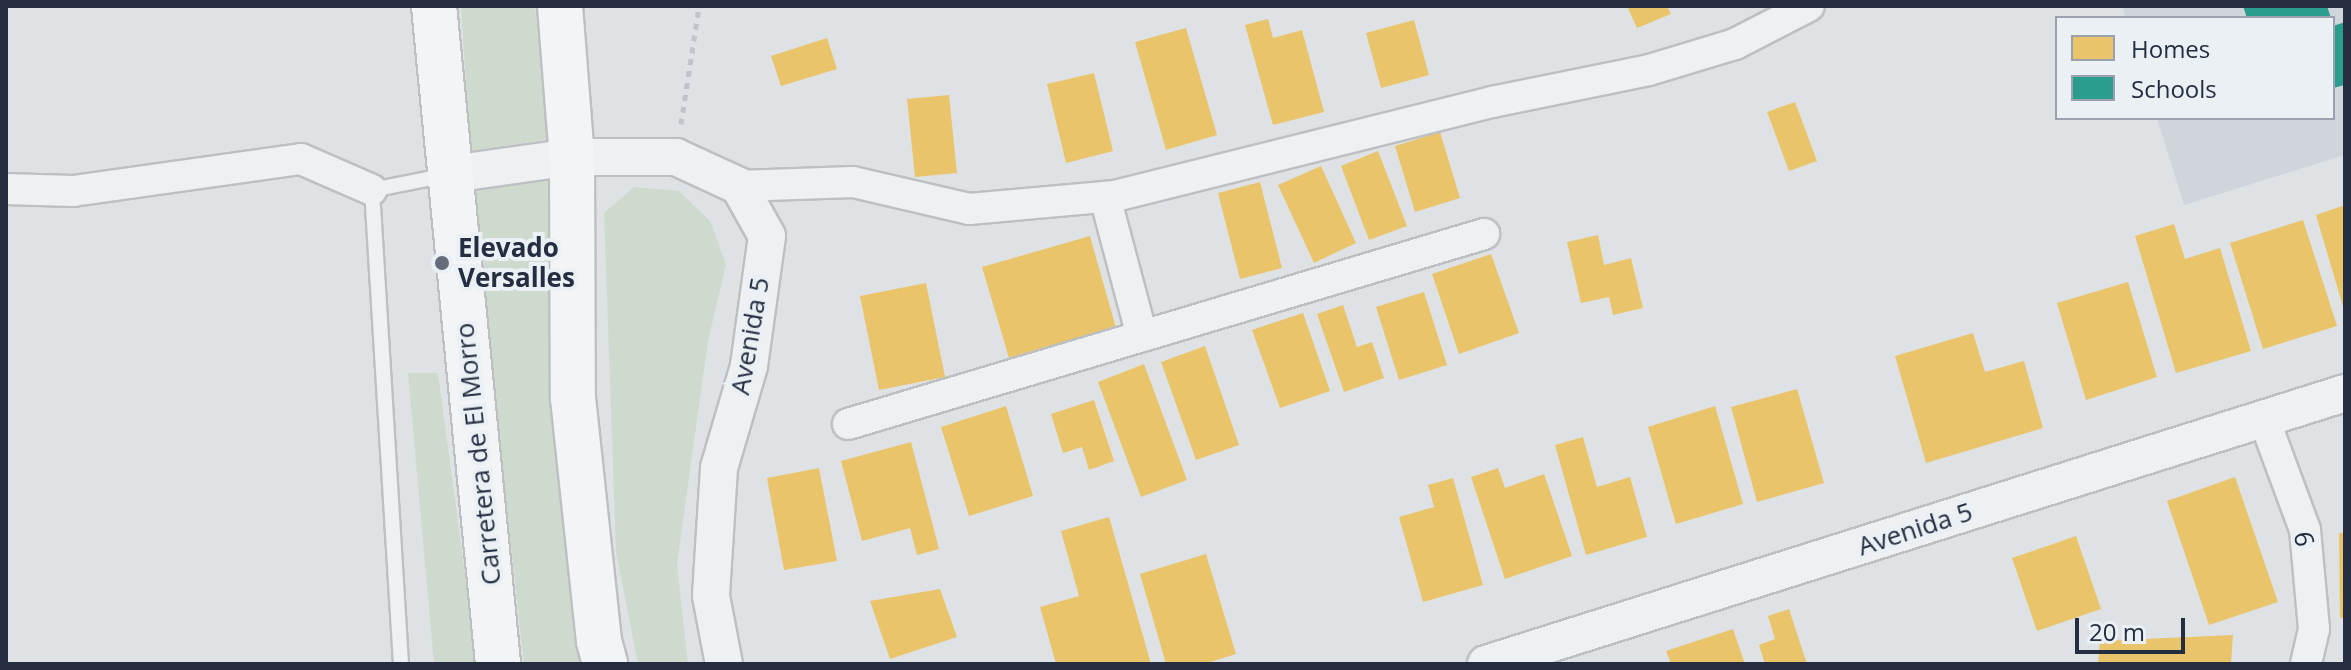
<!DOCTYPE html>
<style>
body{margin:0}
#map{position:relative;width:2351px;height:670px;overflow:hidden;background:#dfe2e5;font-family:"Open Sans",sans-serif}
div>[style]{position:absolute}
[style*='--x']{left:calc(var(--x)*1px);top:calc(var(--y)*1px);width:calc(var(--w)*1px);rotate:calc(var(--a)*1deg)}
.built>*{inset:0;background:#d0d5dc}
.green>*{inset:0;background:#cfdace}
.homes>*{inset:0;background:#e9c46a}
.schools>*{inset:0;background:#2a9d8f}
.path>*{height:5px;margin-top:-2.5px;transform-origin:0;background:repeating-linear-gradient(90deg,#c0c3c8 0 6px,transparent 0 12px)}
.roads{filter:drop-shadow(2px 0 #bdc0c3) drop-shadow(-2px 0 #bdc0c3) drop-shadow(0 2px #bdc0c3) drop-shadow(0 -2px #bdc0c3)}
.service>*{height:14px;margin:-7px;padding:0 7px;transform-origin:7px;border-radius:7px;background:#eef0f2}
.minor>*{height:30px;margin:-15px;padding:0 15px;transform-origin:15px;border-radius:15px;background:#eef0f2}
.tertiary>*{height:36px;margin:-18px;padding:0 18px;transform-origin:18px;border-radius:18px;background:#eef0f2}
.primary>*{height:44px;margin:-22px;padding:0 22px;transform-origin:22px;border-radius:22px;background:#f3f4f5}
.dots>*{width:22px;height:22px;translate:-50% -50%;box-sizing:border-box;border:4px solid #ebf0f5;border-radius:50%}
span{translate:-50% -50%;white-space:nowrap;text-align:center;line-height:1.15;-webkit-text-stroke:8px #ebf0f5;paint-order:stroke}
.poi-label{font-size:26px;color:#242e40;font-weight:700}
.left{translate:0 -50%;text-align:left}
.street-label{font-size:26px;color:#242e40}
.frame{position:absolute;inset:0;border:8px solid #242e40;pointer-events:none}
.legend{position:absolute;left:2055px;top:16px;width:280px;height:104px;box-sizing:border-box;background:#ebf0f5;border:2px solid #9ba2ad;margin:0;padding:10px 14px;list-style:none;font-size:24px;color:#242e40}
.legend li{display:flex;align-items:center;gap:16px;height:40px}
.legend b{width:40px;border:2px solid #9ba2ad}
.scale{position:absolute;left:2075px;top:618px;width:110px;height:36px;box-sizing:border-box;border:4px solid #242e40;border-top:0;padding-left:10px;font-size:24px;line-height:28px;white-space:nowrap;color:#242e40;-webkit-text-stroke:6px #ebf0f5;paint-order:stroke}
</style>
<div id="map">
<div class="built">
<div style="clip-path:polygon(2122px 6px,2345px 6px,2345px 155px,2184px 205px,2157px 118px,2333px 118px,2333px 18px,2126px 18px)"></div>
</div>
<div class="green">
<div style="clip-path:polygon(461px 6px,535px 6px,549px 139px,470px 151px)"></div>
<div style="clip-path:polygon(553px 176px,586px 664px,524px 664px,472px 192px)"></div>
<div style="clip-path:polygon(634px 187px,679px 191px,710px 221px,726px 264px,708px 341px,677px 564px,688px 664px,638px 664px,616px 552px,604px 213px)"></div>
<div style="clip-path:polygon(408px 373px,438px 373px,477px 664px,434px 664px)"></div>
</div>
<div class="homes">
<div style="clip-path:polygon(1627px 6px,1667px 6px,1671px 14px,1637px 28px)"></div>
<div style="clip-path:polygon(1268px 19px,1273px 38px,1302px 30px,1324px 112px,1273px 125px,1245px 25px)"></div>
<div style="clip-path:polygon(1414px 20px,1429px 75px,1381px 88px,1366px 33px)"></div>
<div style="clip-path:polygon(1186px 28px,1217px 135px,1166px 150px,1135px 42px)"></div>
<div style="clip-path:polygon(827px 38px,837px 69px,781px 86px,771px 56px)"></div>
<div style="clip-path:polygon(1094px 73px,1113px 151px,1066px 163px,1047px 84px)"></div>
<div style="clip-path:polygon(949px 95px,957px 173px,915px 177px,907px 99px)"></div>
<div style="clip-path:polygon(1795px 102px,1817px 161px,1789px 171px,1767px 112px)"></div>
<div style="clip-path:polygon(1440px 132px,1460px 198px,1415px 212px,1395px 146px)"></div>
<div style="clip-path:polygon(1378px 151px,1407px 226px,1369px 240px,1341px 166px)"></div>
<div style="clip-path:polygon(1321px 166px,1356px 243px,1314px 263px,1278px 185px)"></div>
<div style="clip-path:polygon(1260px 182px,1282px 268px,1240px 279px,1218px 193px)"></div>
<div style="clip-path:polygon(2345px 205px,2345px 310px,2344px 310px,2316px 215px)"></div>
<div style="clip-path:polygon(2303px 220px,2337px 326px,2263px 349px,2230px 243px)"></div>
<div style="clip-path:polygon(2174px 224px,2185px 259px,2220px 248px,2251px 351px,2176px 373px,2135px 236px)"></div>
<div style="clip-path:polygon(1598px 235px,1604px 265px,1631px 258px,1643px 308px,1613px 315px,1609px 297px,1581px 303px,1567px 242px)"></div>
<div style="clip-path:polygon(1090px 236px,1116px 328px,1009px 358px,982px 267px)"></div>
<div style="clip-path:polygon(1491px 254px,1519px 333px,1459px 354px,1432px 274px)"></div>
<div style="clip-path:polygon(2128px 282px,2157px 377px,2086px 400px,2057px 303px)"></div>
<div style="clip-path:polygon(926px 283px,945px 377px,879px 390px,860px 296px)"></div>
<div style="clip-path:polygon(1424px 292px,1447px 365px,1399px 380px,1376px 307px)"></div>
<div style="clip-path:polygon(1343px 305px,1357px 347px,1372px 342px,1384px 378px,1344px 392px,1317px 314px)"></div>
<div style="clip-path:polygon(1303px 313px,1330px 391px,1280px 408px,1252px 330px)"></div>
<div style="clip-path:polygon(1973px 333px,1985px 372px,2024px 361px,2043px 428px,1926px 463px,1895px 356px)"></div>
<div style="clip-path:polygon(1205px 346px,1239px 445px,1196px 460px,1161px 362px)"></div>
<div style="clip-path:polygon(1144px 364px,1187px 480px,1141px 497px,1098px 382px)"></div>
<div style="clip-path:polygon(1797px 389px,1824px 483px,1757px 502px,1731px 407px)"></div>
<div style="clip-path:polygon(1094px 400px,1114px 461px,1089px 470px,1082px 447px,1063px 453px,1051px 414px)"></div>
<div style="clip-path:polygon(1006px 406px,1033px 496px,969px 516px,941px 427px)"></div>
<div style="clip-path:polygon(1715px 406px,1743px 504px,1676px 524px,1648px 427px)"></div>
<div style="clip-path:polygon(1583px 437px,1597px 487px,1630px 477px,1647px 537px,1586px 555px,1555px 445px)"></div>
<div style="clip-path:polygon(911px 442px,939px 549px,917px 555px,910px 528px,862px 541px,841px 461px)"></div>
<div style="clip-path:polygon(819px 468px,837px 561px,784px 570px,767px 478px)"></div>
<div style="clip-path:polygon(1498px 468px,1505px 488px,1544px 474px,1572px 556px,1505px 579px,1471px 477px)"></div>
<div style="clip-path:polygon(2235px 477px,2278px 602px,2209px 625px,2167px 501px)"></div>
<div style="clip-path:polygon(1453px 478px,1483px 585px,1423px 602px,1399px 517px,1434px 507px,1428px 485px)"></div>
<div style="clip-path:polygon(1109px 517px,1151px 664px,1056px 664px,1040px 607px,1079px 596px,1061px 531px)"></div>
<div style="clip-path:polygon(2339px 533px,2345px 533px,2345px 618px,2340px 618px)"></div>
<div style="clip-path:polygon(2076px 536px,2101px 609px,2037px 631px,2012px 558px)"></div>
<div style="clip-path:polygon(1206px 554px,1236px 654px,1204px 664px,1166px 664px,1140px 574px)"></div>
<div style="clip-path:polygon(940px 589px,957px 637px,890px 659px,870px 601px)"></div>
<div style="clip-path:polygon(1789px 609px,1807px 664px,1765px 664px,1759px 645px,1775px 639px,1768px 616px)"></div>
<div style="clip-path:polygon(1733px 629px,1745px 664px,1671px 664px,1666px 651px)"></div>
<div style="clip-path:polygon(2233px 635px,2231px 664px,2098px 664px,2100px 641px)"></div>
</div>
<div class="schools">
<div style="clip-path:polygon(2243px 6px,2327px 6px,2331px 18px,2247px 18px)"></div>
<div style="clip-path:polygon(2345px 22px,2345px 85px,2333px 88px,2333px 26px)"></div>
</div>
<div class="path">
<div style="--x:681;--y:124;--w:119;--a:-81.3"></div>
</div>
<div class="roads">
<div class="service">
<div style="--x:401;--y:664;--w:475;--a:-93.5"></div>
<div style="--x:372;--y:190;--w:76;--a:-11.3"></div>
</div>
<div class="minor">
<div style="--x:739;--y:186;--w:114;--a:-2"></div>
<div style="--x:853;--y:182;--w:119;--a:13.1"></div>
<div style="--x:969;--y:209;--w:147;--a:-5.1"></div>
<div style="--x:1115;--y:196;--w:389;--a:-14"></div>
<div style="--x:1492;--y:102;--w:160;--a:-11.5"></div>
<div style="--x:1649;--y:70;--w:90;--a:-16.8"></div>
<div style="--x:1735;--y:44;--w:83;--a:-27.2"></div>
<div style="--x:6;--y:189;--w:67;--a:1.7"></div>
<div style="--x:73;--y:191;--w:230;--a:-8"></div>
<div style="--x:301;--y:159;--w:77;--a:23.6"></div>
<div style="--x:1105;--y:197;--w:144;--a:75.1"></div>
<div style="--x:2264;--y:419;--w:118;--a:69.7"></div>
<div style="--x:2305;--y:530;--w:99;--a:84.8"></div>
<div style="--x:2314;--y:629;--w:36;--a:103"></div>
<div style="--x:848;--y:424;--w:664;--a:-16.63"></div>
</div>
<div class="tertiary">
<div style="--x:451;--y:174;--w:122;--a:-8"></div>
<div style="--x:572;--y:157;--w:104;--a:0"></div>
<div style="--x:676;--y:157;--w:69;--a:24.7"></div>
<div style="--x:739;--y:186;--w:57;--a:60.8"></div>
<div style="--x:767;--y:236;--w:131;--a:97.9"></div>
<div style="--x:749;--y:366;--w:106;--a:106.4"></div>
<div style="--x:719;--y:468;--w:128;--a:93.6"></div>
<div style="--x:711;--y:596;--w:69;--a:79.2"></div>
<div style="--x:1486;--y:664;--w:901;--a:-17.51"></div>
</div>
<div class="primary">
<div style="--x:434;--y:6;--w:661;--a:84.44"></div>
<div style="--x:560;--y:6;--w:151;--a:85.5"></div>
<div style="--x:572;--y:157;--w:241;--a:89.8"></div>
<div style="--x:573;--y:398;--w:244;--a:83.9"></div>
<div style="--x:599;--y:641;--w:24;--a:75"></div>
</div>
</div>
<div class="dots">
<div style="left:442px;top:263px;background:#656d7a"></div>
</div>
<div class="poi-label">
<span class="left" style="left:458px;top:263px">Elevado<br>Versalles</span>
</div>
<div class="street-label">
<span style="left:750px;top:336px;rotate:-80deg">Avenida 5</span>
<span style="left:478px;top:454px;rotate:-96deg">Carretera de El Morro</span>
<span style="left:1915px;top:529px;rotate:-18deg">Avenida 5</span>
<span style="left:2304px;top:539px;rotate:80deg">6</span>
</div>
<div class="frame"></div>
<ul class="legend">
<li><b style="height:22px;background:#e9c46a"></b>Homes</li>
<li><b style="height:22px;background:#2a9d8f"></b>Schools</li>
</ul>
<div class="scale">20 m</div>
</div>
